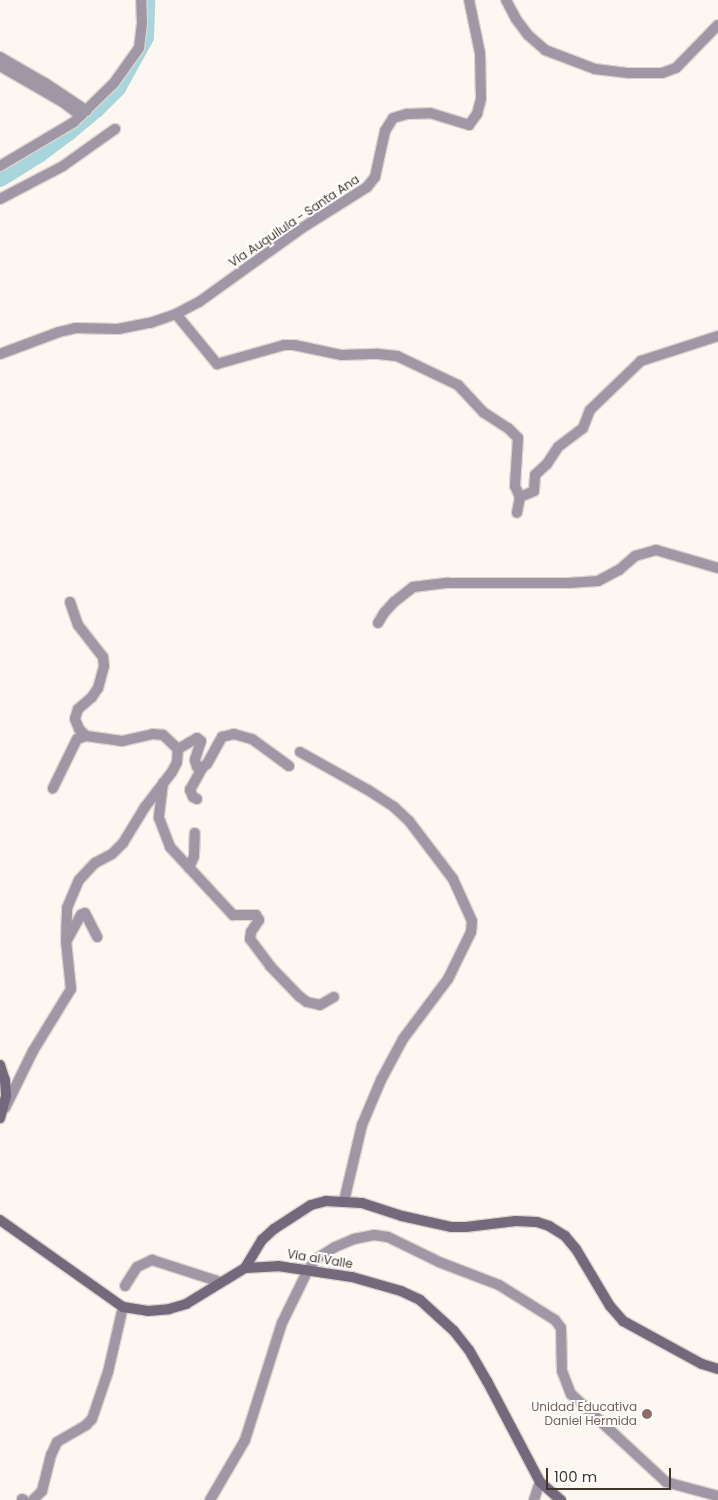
<!DOCTYPE html>
<meta charset="utf-8">
<style>
body{margin:0}
#map{position:relative;width:718px;height:1500px;overflow:hidden;background:#fdf7f2;font-family:Poppins,sans-serif}
div>[style]{position:absolute}
[style*='--x']{left:calc(var(--x)*1px);top:calc(var(--y)*1px);width:calc(var(--w)*1px);rotate:calc(var(--a)*1deg)}
.river>*{height:15px;margin:-7.5px;padding:0 7.5px;transform-origin:7.5px;border-radius:7.5px;background:#a8d6dd}
.roads{filter:drop-shadow(1px 0 #dbd4ce) drop-shadow(-1px 0 #dbd4ce) drop-shadow(0 1px #dbd4ce) drop-shadow(0 -1px #dbd4ce)}
.street>*{height:10px;margin:-5px;padding:0 5px;transform-origin:5px;border-radius:5px;background:#9f97a5}
.secondary>*{height:10px;margin:-5px;padding:0 5px;transform-origin:5px;border-radius:5px;background:#74697c}
.dots>*{width:14px;height:14px;translate:-50% -50%;box-sizing:border-box;border:2px solid #fff;border-radius:50%}
span{translate:-50% -50%;white-space:nowrap;text-align:center;line-height:1.15;-webkit-text-stroke:4px #fff;paint-order:stroke}
.street-label{font-size:12px;color:#42352c}
.education-label{font-size:12px;color:#785e54}
.right{translate:-100% -50%;text-align:right}
.scale{position:absolute;left:546px;top:1468px;width:125px;height:22px;box-sizing:border-box;border:2px solid #42352c;border-top:0;padding-left:6px;font-size:15px;line-height:18px;white-space:nowrap;color:#42352c;-webkit-text-stroke:4px #fff;paint-order:stroke}
</style>
<div id="map">
<div class="river">
<div style="--x:0;--y:179;--w:47;--a:-32"></div>
<div style="--x:40;--y:154;--w:34;--a:-37"></div>
<div style="--x:67;--y:134;--w:38;--a:-40"></div>
<div style="--x:96;--y:110;--w:31;--a:-45"></div>
<div style="--x:118;--y:88;--w:58;--a:-61.2"></div>
<div style="--x:146;--y:37;--w:37;--a:-88"></div>
</div>
<div class="roads">
<div class="street">
<div style="--x:506;--y:0;--w:21;--a:62"></div>
<div style="--x:516;--y:19;--w:20;--a:53"></div>
<div style="--x:528;--y:35;--w:23;--a:41"></div>
<div style="--x:545;--y:50;--w:53;--a:20.8"></div>
<div style="--x:595;--y:69;--w:34;--a:7"></div>
<div style="--x:629;--y:73;--w:33;--a:0"></div>
<div style="--x:662;--y:73;--w:15;--a:-20"></div>
<div style="--x:676;--y:68;--w:60;--a:-45.7"></div>
<div style="--x:0;--y:57;--w:52;--a:30"></div>
<div style="--x:45;--y:83;--w:50;--a:33.7"></div>
<div style="--x:0;--y:66;--w:74;--a:30"></div>
<div style="--x:64;--y:103;--w:21;--a:37"></div>
<div style="--x:0;--y:166;--w:86;--a:-30.7"></div>
<div style="--x:74;--y:122;--w:56;--a:-44.3"></div>
<div style="--x:114;--y:83;--w:43;--a:-54.5"></div>
<div style="--x:139;--y:48;--w:25;--a:-83"></div>
<div style="--x:142;--y:23;--w:23;--a:-92"></div>
<div style="--x:0;--y:199;--w:71;--a:-27.6"></div>
<div style="--x:63;--y:166;--w:64;--a:-35.4"></div>
<div style="--x:176;--y:314;--w:65;--a:50.6"></div>
<div style="--x:217;--y:364;--w:70;--a:-15.8"></div>
<div style="--x:284;--y:345;--w:10;--a:0"></div>
<div style="--x:294;--y:345;--w:49;--a:11.8"></div>
<div style="--x:342;--y:355;--w:36;--a:-2"></div>
<div style="--x:378;--y:354;--w:19;--a:6"></div>
<div style="--x:397;--y:356;--w:68;--a:25.4"></div>
<div style="--x:458;--y:385;--w:37;--a:47"></div>
<div style="--x:483;--y:412;--w:30;--a:33"></div>
<div style="--x:508;--y:428;--w:14;--a:45"></div>
<div style="--x:518;--y:438;--w:48;--a:93.6"></div>
<div style="--x:515;--y:486;--w:12;--a:66"></div>
<div style="--x:520;--y:497;--w:16;--a:101"></div>
<div style="--x:0;--y:354;--w:63;--a:-20.4"></div>
<div style="--x:59;--y:332;--w:17;--a:-13"></div>
<div style="--x:76;--y:328;--w:42;--a:1.4"></div>
<div style="--x:118;--y:329;--w:33;--a:-11"></div>
<div style="--x:150;--y:323;--w:28;--a:-19"></div>
<div style="--x:176;--y:314;--w:26;--a:-28"></div>
<div style="--x:199;--y:302;--w:127;--a:-35.7"></div>
<div style="--x:302;--y:228;--w:77;--a:-32.2"></div>
<div style="--x:367;--y:187;--w:13;--a:-51"></div>
<div style="--x:375;--y:177;--w:47;--a:-77.7"></div>
<div style="--x:385;--y:131;--w:15;--a:-58"></div>
<div style="--x:393;--y:118;--w:15;--a:-16"></div>
<div style="--x:407;--y:114;--w:23;--a:-2"></div>
<div style="--x:430;--y:113;--w:41;--a:17.1"></div>
<div style="--x:469;--y:125;--w:14;--a:-54"></div>
<div style="--x:477;--y:114;--w:16;--a:-75"></div>
<div style="--x:481;--y:99;--w:46;--a:-91.2"></div>
<div style="--x:480;--y:53;--w:54;--a:-101.7"></div>
<div style="--x:520;--y:497;--w:15;--a:-23"></div>
<div style="--x:534;--y:491;--w:16;--a:-86"></div>
<div style="--x:535;--y:475;--w:16;--a:-43"></div>
<div style="--x:547;--y:464;--w:20;--a:-57"></div>
<div style="--x:558;--y:447;--w:31;--a:-37"></div>
<div style="--x:583;--y:428;--w:19;--a:-69"></div>
<div style="--x:590;--y:410;--w:71;--a:-43.9"></div>
<div style="--x:641;--y:361;--w:81;--a:-18"></div>
<div style="--x:70;--y:602;--w:24;--a:71"></div>
<div style="--x:78;--y:625;--w:41;--a:52"></div>
<div style="--x:103;--y:657;--w:9;--a:84"></div>
<div style="--x:104;--y:666;--w:23;--a:105"></div>
<div style="--x:98;--y:688;--w:11;--a:124"></div>
<div style="--x:92;--y:697;--w:18;--a:139"></div>
<div style="--x:78;--y:709;--w:10;--a:107"></div>
<div style="--x:75;--y:719;--w:11;--a:68"></div>
<div style="--x:79;--y:729;--w:10;--a:45"></div>
<div style="--x:378;--y:623;--w:12;--a:-59"></div>
<div style="--x:384;--y:613;--w:15;--a:-48"></div>
<div style="--x:394;--y:602;--w:24;--a:-38"></div>
<div style="--x:413;--y:587;--w:35;--a:-7"></div>
<div style="--x:448;--y:583;--w:121;--a:0"></div>
<div style="--x:569;--y:583;--w:29;--a:-4"></div>
<div style="--x:598;--y:581;--w:24;--a:-28"></div>
<div style="--x:619;--y:570;--w:21;--a:-41"></div>
<div style="--x:635;--y:556;--w:22;--a:-16"></div>
<div style="--x:656;--y:550;--w:65;--a:16.2"></div>
<div style="--x:178;--y:749;--w:22;--a:-30"></div>
<div style="--x:197;--y:738;--w:5;--a:37"></div>
<div style="--x:201;--y:741;--w:20;--a:108"></div>
<div style="--x:195;--y:760;--w:7;--a:74"></div>
<div style="--x:197;--y:767;--w:5;--a:11"></div>
<div style="--x:202;--y:768;--w:6;--a:-39"></div>
<div style="--x:207;--y:764;--w:31;--a:-61"></div>
<div style="--x:222;--y:737;--w:12;--a:-14"></div>
<div style="--x:234;--y:734;--w:19;--a:16"></div>
<div style="--x:252;--y:739;--w:46;--a:36.1"></div>
<div style="--x:300;--y:752;--w:78;--a:29.2"></div>
<div style="--x:368;--y:790;--w:31;--a:33"></div>
<div style="--x:394;--y:807;--w:21;--a:43"></div>
<div style="--x:409;--y:821;--w:73;--a:52.8"></div>
<div style="--x:453;--y:879;--w:46;--a:65.7"></div>
<div style="--x:472;--y:921;--w:11;--a:95"></div>
<div style="--x:471;--y:932;--w:52;--a:116.1"></div>
<div style="--x:448;--y:979;--w:75;--a:126.9"></div>
<div style="--x:403;--y:1039;--w:47;--a:118.2"></div>
<div style="--x:381;--y:1080;--w:49;--a:112.9"></div>
<div style="--x:362;--y:1125;--w:78;--a:103.3"></div>
<div style="--x:163;--y:783;--w:35;--a:97"></div>
<div style="--x:159;--y:818;--w:31;--a:69"></div>
<div style="--x:170;--y:847;--w:93;--a:47.2"></div>
<div style="--x:233;--y:915;--w:23;--a:0"></div>
<div style="--x:256;--y:915;--w:6;--a:59"></div>
<div style="--x:259;--y:920;--w:14;--a:124"></div>
<div style="--x:251;--y:932;--w:7;--a:98"></div>
<div style="--x:250;--y:939;--w:34;--a:53"></div>
<div style="--x:270;--y:966;--w:42;--a:46"></div>
<div style="--x:299;--y:996;--w:10;--a:37"></div>
<div style="--x:307;--y:1002;--w:13;--a:13"></div>
<div style="--x:320;--y:1005;--w:16;--a:-30"></div>
<div style="--x:197;--y:799;--w:4;--a:-153"></div>
<div style="--x:193;--y:797;--w:8;--a:-113"></div>
<div style="--x:190;--y:790;--w:25;--a:-61"></div>
<div style="--x:189;--y:868;--w:13;--a:-67"></div>
<div style="--x:194;--y:856;--w:23;--a:-88"></div>
<div style="--x:67;--y:940;--w:29;--a:-61"></div>
<div style="--x:81;--y:915;--w:4;--a:-27"></div>
<div style="--x:85;--y:913;--w:27;--a:63"></div>
<div style="--x:5;--y:1108;--w:64;--a:-63.8"></div>
<div style="--x:33;--y:1051;--w:73;--a:-58.5"></div>
<div style="--x:71;--y:989;--w:48;--a:-95.9"></div>
<div style="--x:66;--y:941;--w:33;--a:-88"></div>
<div style="--x:67;--y:908;--w:30;--a:-67"></div>
<div style="--x:79;--y:880;--w:23;--a:-47"></div>
<div style="--x:95;--y:863;--w:19;--a:-28"></div>
<div style="--x:112;--y:854;--w:16;--a:-45"></div>
<div style="--x:123;--y:843;--w:42;--a:-58.6"></div>
<div style="--x:145;--y:807;--w:44;--a:-52.4"></div>
<div style="--x:172;--y:772;--w:11;--a:-63"></div>
<div style="--x:177;--y:762;--w:13;--a:-86"></div>
<div style="--x:178;--y:749;--w:21;--a:-137"></div>
<div style="--x:163;--y:735;--w:10;--a:-174"></div>
<div style="--x:153;--y:734;--w:32;--a:167"></div>
<div style="--x:122;--y:741;--w:36;--a:-172"></div>
<div style="--x:86;--y:736;--w:9;--a:162"></div>
<div style="--x:77;--y:739;--w:55;--a:116.1"></div>
<div style="--x:125;--y:1286;--w:22;--a:-58"></div>
<div style="--x:137;--y:1267;--w:17;--a:-25"></div>
<div style="--x:152;--y:1260;--w:71;--a:17.9"></div>
<div style="--x:22;--y:1499;--w:2;--a:27"></div>
<div style="--x:33;--y:1500;--w:13;--a:-45"></div>
<div style="--x:42;--y:1491;--w:37;--a:-76"></div>
<div style="--x:51;--y:1455;--w:14;--a:-65"></div>
<div style="--x:57;--y:1442;--w:34;--a:-30"></div>
<div style="--x:86;--y:1425;--w:8;--a:-45"></div>
<div style="--x:92;--y:1419;--w:50;--a:-71.2"></div>
<div style="--x:108;--y:1372;--w:67;--a:-77"></div>
<div style="--x:210;--y:1500;--w:69;--a:-59.7"></div>
<div style="--x:245;--y:1440;--w:123;--a:-72.5"></div>
<div style="--x:282;--y:1323;--w:59;--a:-63.9"></div>
<div style="--x:308;--y:1270;--w:14;--a:-54"></div>
<div style="--x:316;--y:1259;--w:22;--a:-32"></div>
<div style="--x:335;--y:1247;--w:21;--a:-23"></div>
<div style="--x:354;--y:1239;--w:20;--a:-11"></div>
<div style="--x:374;--y:1235;--w:14;--a:8"></div>
<div style="--x:388;--y:1237;--w:57;--a:26.1"></div>
<div style="--x:439;--y:1262;--w:64;--a:21"></div>
<div style="--x:499;--y:1285;--w:66;--a:32"></div>
<div style="--x:555;--y:1320;--w:10;--a:53"></div>
<div style="--x:561;--y:1328;--w:43;--a:88.7"></div>
<div style="--x:562;--y:1371;--w:25;--a:69"></div>
<div style="--x:571;--y:1394;--w:129;--a:42.8"></div>
<div style="--x:666;--y:1482;--w:54;--a:15.1"></div>
<div style="--x:534;--y:1500;--w:19;--a:-72"></div>
</div>
<div class="secondary">
<div style="--x:0;--y:1065;--w:16;--a:72"></div>
<div style="--x:5;--y:1080;--w:16;--a:86"></div>
<div style="--x:6;--y:1096;--w:23;--a:105"></div>
<div style="--x:0;--y:1220;--w:151;--a:35.3"></div>
<div style="--x:123;--y:1307;--w:25;--a:9"></div>
<div style="--x:148;--y:1311;--w:21;--a:-5"></div>
<div style="--x:169;--y:1309;--w:18;--a:-16"></div>
<div style="--x:186;--y:1304;--w:69;--a:-31.4"></div>
<div style="--x:245;--y:1268;--w:33;--a:-3"></div>
<div style="--x:278;--y:1266;--w:75;--a:8.5"></div>
<div style="--x:352;--y:1277;--w:51;--a:15.9"></div>
<div style="--x:401;--y:1291;--w:21;--a:25"></div>
<div style="--x:420;--y:1300;--w:46;--a:42.4"></div>
<div style="--x:454;--y:1331;--w:24;--a:52"></div>
<div style="--x:469;--y:1350;--w:36;--a:60"></div>
<div style="--x:487;--y:1381;--w:114;--a:62.3"></div>
<div style="--x:540;--y:1482;--w:28;--a:41"></div>
<div style="--x:245;--y:1268;--w:33;--a:-59"></div>
<div style="--x:262;--y:1240;--w:16;--a:-43"></div>
<div style="--x:274;--y:1229;--w:44;--a:-33"></div>
<div style="--x:311;--y:1205;--w:16;--a:-15"></div>
<div style="--x:326;--y:1201;--w:36;--a:3"></div>
<div style="--x:362;--y:1203;--w:42;--a:18"></div>
<div style="--x:402;--y:1216;--w:50;--a:12.7"></div>
<div style="--x:451;--y:1227;--w:15;--a:0"></div>
<div style="--x:466;--y:1227;--w:50;--a:-6.8"></div>
<div style="--x:516;--y:1221;--w:21;--a:3"></div>
<div style="--x:537;--y:1222;--w:13;--a:18"></div>
<div style="--x:549;--y:1226;--w:19;--a:32"></div>
<div style="--x:565;--y:1236;--w:17;--a:50"></div>
<div style="--x:576;--y:1249;--w:66;--a:59.2"></div>
<div style="--x:610;--y:1306;--w:20;--a:49"></div>
<div style="--x:623;--y:1321;--w:90;--a:28.6"></div>
<div style="--x:702;--y:1364;--w:17;--a:17"></div>
</div>
</div>
<div class="dots">
<div style="left:647px;top:1414px;background:#8d6e63"></div>
</div>
<div class="street-label">
<span style="left:294px;top:221px;rotate:-34deg">Vía Auquilula - Santa Ana</span>
<span style="left:320px;top:1259px;rotate:9deg">Via al Valle</span>
</div>
<div class="education-label">
<span class="right" style="left:637px;top:1414px">Unidad Educativa<br>Daniel Hermida</span>
</div>
<div class="scale">100 m</div>
</div>
